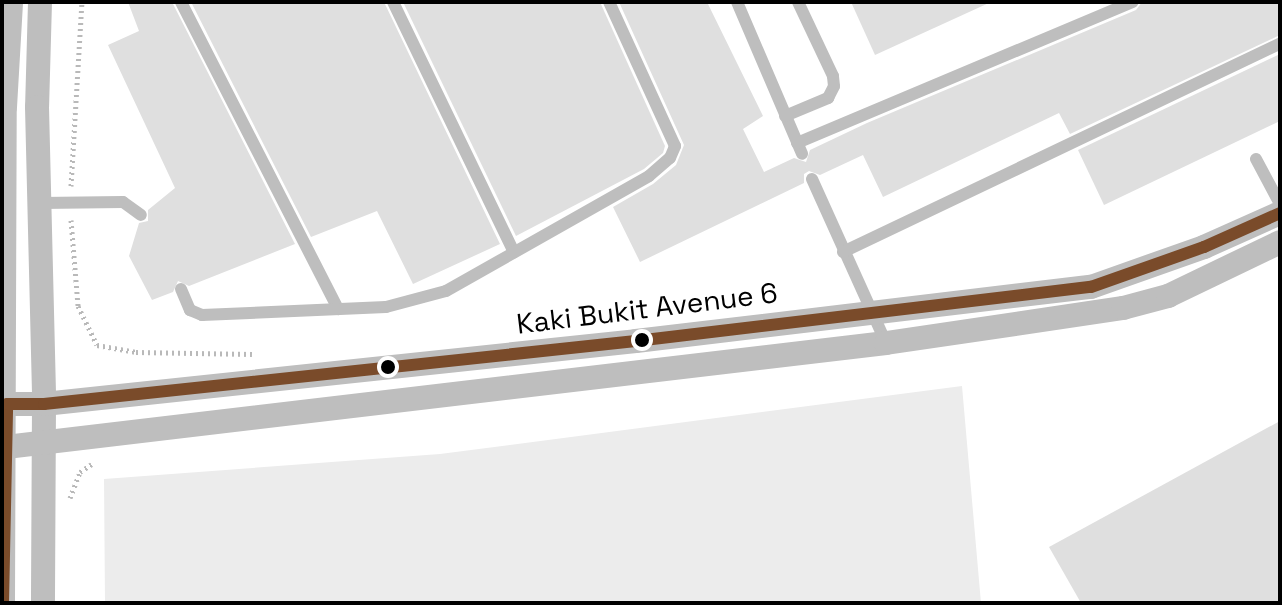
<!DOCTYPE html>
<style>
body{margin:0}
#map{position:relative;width:1282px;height:605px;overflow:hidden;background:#fff;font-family:"Space Grotesk",sans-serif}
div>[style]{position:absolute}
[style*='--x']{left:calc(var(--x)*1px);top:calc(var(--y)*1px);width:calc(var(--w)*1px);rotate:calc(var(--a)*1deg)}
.green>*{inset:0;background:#ececec}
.building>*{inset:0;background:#dfdfdf}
.path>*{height:5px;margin-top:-2.5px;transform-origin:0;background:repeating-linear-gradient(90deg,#b9b9b9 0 2px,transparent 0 6px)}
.service>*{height:12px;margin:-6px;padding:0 6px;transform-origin:6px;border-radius:6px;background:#bebebe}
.minor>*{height:24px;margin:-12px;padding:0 12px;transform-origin:12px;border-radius:12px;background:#bebebe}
.bus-1>*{height:12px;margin:-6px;padding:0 6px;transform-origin:6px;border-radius:6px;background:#7a4b2a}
.dots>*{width:22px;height:22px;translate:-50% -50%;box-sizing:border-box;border:4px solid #fff;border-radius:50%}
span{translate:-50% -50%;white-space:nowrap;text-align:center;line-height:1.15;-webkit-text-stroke:6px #fff;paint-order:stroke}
.street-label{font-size:28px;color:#000}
.frame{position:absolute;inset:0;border:4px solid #000;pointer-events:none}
</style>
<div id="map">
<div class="green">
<div style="clip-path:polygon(962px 386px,981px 603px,105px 603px,104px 479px,440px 454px)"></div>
</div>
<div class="building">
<div style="clip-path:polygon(128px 2px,172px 2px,295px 244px,189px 286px,178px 281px,173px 292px,152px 300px,129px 256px,139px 223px,148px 221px,148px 210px,175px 188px,108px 45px,139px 31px)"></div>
<div style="clip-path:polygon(191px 2px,384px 2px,500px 244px,413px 284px,377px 211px,311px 237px)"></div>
<div style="clip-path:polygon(403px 2px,600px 2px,665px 146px,663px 153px,644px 169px,516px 236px)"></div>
<div style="clip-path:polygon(619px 2px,707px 2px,763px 116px,743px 129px,764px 172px,794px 158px,806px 162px,810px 150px,867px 123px,1136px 10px,1142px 2px,1280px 2px,1280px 35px,1070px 134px,1059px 113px,883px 197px,863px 155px,820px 175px,809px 171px,804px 174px,804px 183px,640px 262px,613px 207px,653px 184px,676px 165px,684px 145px)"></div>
<div style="clip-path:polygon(851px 2px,991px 2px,875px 55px)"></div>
<div style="clip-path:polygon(1280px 54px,1280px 121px,1104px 205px,1078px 150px)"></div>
<div style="clip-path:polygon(1280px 421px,1280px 603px,1081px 603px,1049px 547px)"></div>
</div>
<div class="path">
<div style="--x:71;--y:186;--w:184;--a:-86.6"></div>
<div style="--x:71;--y:220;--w:86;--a:85.3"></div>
<div style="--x:78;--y:306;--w:43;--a:64"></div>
<div style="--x:97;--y:345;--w:40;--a:10"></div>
<div style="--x:136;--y:352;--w:116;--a:1"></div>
<div style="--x:70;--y:498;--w:28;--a:-69"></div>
<div style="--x:80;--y:472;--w:14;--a:-34"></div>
</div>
<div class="service">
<div style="--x:181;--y:2;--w:345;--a:62.9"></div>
<div style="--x:393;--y:2;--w:278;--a:64.2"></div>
<div style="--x:737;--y:2;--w:165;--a:66.8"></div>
<div style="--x:785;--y:116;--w:47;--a:-22.7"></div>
<div style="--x:828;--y:98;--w:13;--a:-63"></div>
<div style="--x:834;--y:86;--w:10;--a:-96"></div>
<div style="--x:833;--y:76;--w:82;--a:-115.3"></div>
<div style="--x:797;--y:143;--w:364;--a:-22.8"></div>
<div style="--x:1256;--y:159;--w:51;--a:61.9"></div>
<div style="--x:812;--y:179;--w:180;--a:65.7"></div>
<div style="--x:41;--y:203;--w:82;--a:-0.7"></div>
<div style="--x:123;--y:202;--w:22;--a:36"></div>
<div style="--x:843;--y:252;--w:484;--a:-25.5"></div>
<div style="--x:181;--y:289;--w:23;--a:67"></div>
<div style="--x:190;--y:310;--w:13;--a:23"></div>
<div style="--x:202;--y:315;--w:184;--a:-2.5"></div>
<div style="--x:386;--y:307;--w:62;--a:-14.9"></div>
<div style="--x:446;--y:291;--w:233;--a:-29.5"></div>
<div style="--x:649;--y:176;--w:28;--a:-41"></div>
<div style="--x:670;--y:158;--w:13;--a:-67"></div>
<div style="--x:675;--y:146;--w:158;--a:-114.6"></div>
</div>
<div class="minor">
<div style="--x:40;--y:2;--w:105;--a:91.6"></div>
<div style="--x:37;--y:107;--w:297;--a:88.6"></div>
<div style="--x:44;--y:404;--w:199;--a:90.3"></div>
<div style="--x:7;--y:404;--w:37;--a:0"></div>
<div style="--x:44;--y:404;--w:595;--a:-6.07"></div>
<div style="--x:636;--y:341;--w:458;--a:-6.8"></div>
<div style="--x:1091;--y:287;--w:120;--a:-19.5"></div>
<div style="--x:1204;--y:247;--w:83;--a:-24.1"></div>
<div style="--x:6;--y:447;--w:886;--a:-6.74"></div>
<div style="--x:886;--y:343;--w:240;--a:-8.4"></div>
<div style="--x:1123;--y:308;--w:47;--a:-14.9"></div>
<div style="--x:1168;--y:296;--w:124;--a:-25.7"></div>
<div style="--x:3;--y:603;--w:496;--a:-89.8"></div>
<div style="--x:5;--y:107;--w:105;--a:-86.7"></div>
</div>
<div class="bus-1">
<div style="--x:3;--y:603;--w:199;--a:-88.8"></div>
<div style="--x:7;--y:404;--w:37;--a:0"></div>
<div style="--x:44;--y:404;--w:595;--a:-6.07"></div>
<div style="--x:636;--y:341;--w:458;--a:-6.8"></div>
<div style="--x:1091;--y:287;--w:120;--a:-19.5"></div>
<div style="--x:1204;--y:247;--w:83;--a:-24.1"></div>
</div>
<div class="dots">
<div style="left:642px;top:340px;background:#000"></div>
<div style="left:388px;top:367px;background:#000"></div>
</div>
<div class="street-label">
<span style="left:647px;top:308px;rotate:-7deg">Kaki Bukit Avenue 6</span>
</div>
<div class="frame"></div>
</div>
